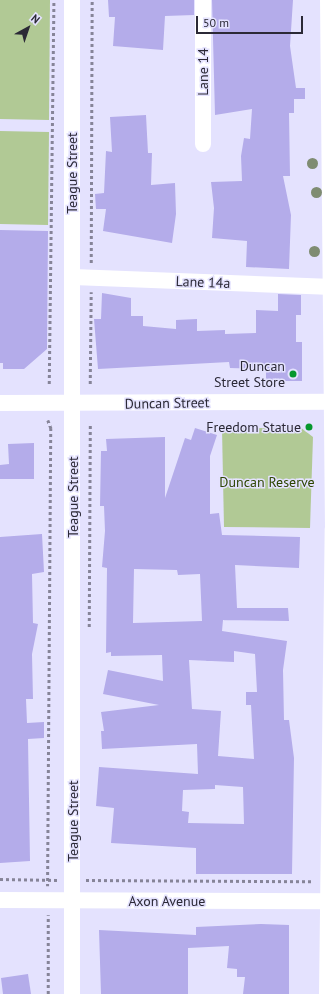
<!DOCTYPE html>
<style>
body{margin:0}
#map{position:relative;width:334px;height:994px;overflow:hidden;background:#e4e2fe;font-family:"PT Sans",sans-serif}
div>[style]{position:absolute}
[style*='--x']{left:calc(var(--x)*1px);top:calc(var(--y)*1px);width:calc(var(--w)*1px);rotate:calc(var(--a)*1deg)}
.green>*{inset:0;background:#b1c995}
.building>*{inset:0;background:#b4acea}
.path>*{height:2.5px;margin-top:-1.25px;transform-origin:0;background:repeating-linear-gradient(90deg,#868498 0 3px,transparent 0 6px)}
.minor>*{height:16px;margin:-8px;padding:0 8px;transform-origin:8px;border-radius:8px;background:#fff}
.trees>*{width:11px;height:11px;margin:-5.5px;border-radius:50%;background:#7f8c72}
.dots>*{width:11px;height:11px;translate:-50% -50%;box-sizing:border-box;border:2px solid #e4e2fe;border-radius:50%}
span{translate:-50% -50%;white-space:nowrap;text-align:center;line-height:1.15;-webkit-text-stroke:3px #e4e2fe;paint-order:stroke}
.street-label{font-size:14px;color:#2b2936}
.poi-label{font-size:14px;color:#2b2936}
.right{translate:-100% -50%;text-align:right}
.park-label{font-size:14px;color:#2d4500}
.north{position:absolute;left:8px;top:8px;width:40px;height:40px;-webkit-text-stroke:3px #e4e2fe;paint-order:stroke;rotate:40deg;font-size:11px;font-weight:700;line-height:16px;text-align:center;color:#2b2936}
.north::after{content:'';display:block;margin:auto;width:14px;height:18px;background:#2b2936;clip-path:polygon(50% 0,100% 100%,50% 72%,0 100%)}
.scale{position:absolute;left:196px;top:16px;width:107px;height:18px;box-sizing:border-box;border:2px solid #2b2936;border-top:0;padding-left:5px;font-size:12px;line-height:14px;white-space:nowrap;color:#2b2936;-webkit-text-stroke:3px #e4e2fe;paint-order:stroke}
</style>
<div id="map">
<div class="green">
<div style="clip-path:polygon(0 0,50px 0,49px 120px,0 119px)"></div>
<div style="clip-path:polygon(0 131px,49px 132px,48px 225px,0 224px)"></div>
<div style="clip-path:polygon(300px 427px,313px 437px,310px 528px,224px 527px,222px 429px)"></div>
</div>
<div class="building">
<div style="clip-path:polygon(108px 0,194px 0,194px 15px,165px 16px,163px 50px,113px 46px,115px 17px,109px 17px)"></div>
<div style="clip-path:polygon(212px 0,293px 0,290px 46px,296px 88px,305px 88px,305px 99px,294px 99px,294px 113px,289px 113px,290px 176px,283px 176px,291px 215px,289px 269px,246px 267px,247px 241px,212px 238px,214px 208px,211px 182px,242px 181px,241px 156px,244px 138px,250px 139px,252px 109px,215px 115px)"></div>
<div style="clip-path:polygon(146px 115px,148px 153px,152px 153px,151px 185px,175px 183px,176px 214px,172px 243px,103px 231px,106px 209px,96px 209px,95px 194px,104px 193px,106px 151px,112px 152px,110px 117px)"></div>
<div style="clip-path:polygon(0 230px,48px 231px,47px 349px,24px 369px,3px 369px,3px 363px,0 363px)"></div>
<div style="clip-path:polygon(102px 293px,131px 298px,131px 316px,143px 316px,143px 326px,176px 329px,176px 320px,197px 319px,197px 331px,225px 330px,225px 334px,256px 333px,256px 310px,278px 311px,278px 294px,301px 295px,301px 315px,296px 315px,296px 342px,302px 342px,302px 381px,266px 381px,266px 369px,230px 368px,229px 362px,98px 369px,94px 319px,101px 319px)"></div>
<div style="clip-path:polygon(evenodd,195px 428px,217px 435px,210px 456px,210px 514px,219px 513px,222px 535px,300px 537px,299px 568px,235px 565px,237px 608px,288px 608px,289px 621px,223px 620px,222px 631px,287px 641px,283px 670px,284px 720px,289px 720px,294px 758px,292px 874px,196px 874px,196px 848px,111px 843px,114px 808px,96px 806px,99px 767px,198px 774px,197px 744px,102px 749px,101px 731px,104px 731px,101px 712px,159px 705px,103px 694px,108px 670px,163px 681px,162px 655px,111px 656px,111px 652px,106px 653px,107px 568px,102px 567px,105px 531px,104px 506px,100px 506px,101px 451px,107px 451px,106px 439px,165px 437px,165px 498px,185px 438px,191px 440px,195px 428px,134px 569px,177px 570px,178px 575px,200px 574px,202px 621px,133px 623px,134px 569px,195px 428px,234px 651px,255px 654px,257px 692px,246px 692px,246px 705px,251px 705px,254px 759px,218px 756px,221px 711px,192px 709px,189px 660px,234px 662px,234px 651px,195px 428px,215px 785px,243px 787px,244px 824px,188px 823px,189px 812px,182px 811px,183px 790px,215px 789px,215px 785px)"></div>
<div style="clip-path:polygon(34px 443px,34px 479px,0 479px,0 465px,9px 464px,8px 444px)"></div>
<div style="clip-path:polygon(42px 534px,44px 572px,32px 574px,33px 623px,38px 624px,32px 654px,33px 699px,26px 699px,27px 723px,44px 722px,44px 738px,28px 739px,30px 861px,0 863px,0 537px)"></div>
<div style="clip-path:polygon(261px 924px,289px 925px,289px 994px,243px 994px,245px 977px,237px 977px,237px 969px,227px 968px,229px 946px,188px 948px,188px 994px,101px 994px,99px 930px,196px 935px,196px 927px)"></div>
<div style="clip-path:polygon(28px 974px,31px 994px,3px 994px,1px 978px)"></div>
</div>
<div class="path">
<div style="--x:91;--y:263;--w:263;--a:-89.8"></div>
<div style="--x:49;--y:384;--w:384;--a:-89.3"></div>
<div style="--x:90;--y:384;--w:92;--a:-89.4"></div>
<div style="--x:48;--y:420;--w:9;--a:69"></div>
<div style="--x:51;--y:428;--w:458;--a:90.4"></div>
<div style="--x:89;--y:627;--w:204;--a:-89.7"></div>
<div style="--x:0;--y:879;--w:57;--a:1"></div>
<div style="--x:86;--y:880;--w:227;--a:0.3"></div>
<div style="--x:48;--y:994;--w:79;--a:-90"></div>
</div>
<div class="minor">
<div style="--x:72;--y:0;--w:994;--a:90"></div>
<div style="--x:203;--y:144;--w:144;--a:-90"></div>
<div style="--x:73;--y:277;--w:260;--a:2.2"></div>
<div style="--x:0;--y:403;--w:334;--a:-0.2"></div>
<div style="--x:0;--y:900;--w:334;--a:0.2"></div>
<div style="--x:327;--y:994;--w:465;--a:-89.3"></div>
<div style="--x:333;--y:529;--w:529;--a:-90.54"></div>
</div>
<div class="trees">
<div style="left:312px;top:163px"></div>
<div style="left:316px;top:192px"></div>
<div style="left:314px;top:251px"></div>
</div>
<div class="dots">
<div style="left:293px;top:374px;background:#06972e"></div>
<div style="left:309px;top:427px;background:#06972e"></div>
</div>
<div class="street-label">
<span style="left:203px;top:72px;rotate:-90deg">Lane 14</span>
<span style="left:72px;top:173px;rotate:-90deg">Teague Street</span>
<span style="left:203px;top:282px;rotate:2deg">Lane 14a</span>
<span style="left:167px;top:403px;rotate:-1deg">Duncan Street</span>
<span style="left:73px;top:497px;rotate:-90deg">Teague Street</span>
<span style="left:73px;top:821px;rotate:-90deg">Teague Street</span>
<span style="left:167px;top:901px">Axon Avenue</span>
</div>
<div class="poi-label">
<span class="right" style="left:285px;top:374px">Duncan<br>Street Store</span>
<span class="right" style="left:301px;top:427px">Freedom Statue</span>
</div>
<div class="park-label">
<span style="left:267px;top:482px">Duncan Reserve</span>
</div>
<div class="north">N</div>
<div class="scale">50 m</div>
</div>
